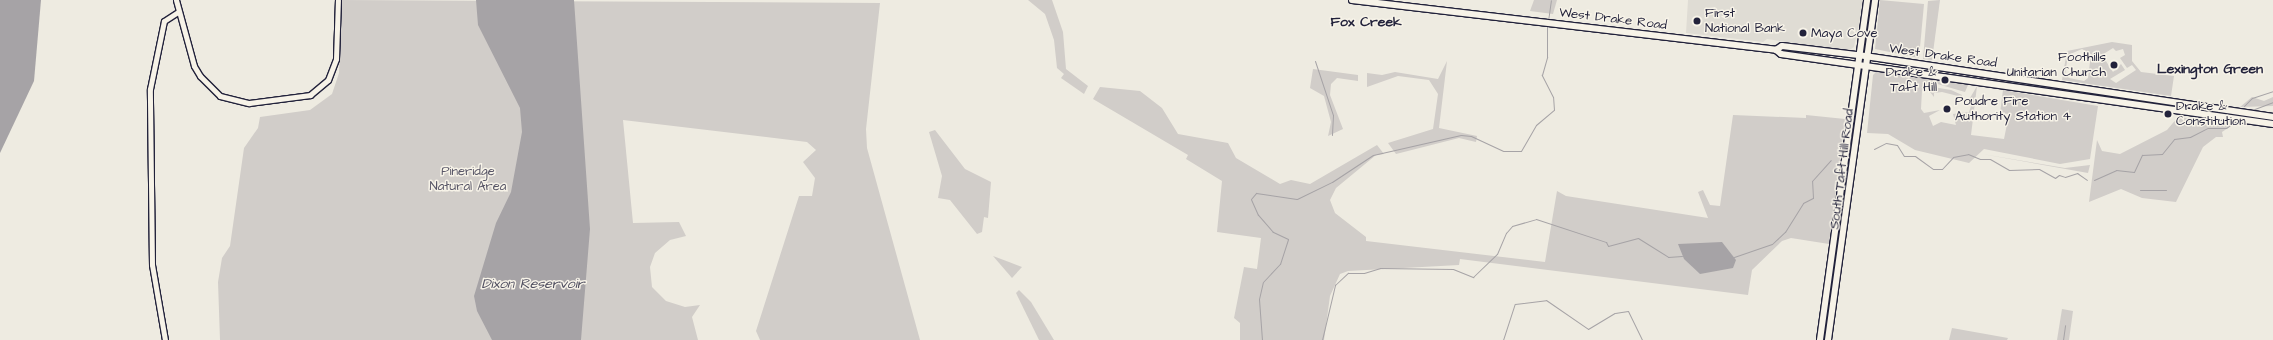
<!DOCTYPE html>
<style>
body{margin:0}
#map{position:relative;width:2273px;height:340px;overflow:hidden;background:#eeebe1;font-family:"Architects Daughter",sans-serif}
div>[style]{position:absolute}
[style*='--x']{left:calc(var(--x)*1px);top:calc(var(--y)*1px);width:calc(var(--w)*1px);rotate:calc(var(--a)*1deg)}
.built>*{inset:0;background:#dfdcd4}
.green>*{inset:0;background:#d1cdc9}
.water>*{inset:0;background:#a6a3a6}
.stream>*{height:1px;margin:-0.5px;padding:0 0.5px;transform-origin:0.5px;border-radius:0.5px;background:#a6a3a6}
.roads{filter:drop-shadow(1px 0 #22223b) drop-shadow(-1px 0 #22223b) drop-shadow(0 1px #22223b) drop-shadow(0 -1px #22223b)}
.tertiary>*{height:5px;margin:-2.5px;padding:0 2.5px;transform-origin:2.5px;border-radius:2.5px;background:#f7f3e8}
.secondary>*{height:5.5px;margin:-2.75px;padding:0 2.75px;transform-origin:2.75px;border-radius:2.75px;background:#f7f3e8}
.primary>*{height:6px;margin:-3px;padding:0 3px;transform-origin:3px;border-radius:3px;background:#f7f3e8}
.dots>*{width:11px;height:11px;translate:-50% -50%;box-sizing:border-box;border:2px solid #f7f3e8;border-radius:50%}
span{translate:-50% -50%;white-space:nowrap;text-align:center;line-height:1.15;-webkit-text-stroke:3px #f7f3e8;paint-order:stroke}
.poi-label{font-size:13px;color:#22223b}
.left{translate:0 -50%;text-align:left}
.right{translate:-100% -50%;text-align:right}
.street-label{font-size:13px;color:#22223b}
.park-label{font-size:13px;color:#575566}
.neighbourhood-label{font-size:14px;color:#22223b;font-weight:700}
.water-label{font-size:14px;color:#504f60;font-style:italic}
</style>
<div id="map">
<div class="built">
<div style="clip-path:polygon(1688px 0,1864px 0,1854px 47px,1848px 51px,1767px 39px,1763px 42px,1686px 33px)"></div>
</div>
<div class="green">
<div style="clip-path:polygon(342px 0,880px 3px,866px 129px,867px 148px,920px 340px,760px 340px,756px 331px,799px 196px,812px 196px,815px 178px,803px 162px,816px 150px,807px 142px,623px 120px,633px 223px,679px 222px,686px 236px,670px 240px,655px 253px,650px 267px,652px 287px,666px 301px,685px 307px,700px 305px,692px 317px,698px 340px,220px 340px,218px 282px,222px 258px,230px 246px,244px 148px,258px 128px,260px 117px,310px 110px,332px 94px,339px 73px)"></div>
<div style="clip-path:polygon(1028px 0,1052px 0,1063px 32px,1066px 69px,1088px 86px,1084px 94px,1061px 78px,1064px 74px,1057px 68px,1054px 40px,1045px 14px)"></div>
<div style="clip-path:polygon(1534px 0,1557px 0,1553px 14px,1530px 11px)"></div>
<div style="clip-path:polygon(1880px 0,1924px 4px,1919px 58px,1875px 49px)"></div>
<div style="clip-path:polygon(1940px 0,1932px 60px,1923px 59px,1928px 1px)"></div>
<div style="clip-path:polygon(evenodd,2112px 42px,2132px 45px,2132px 61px,2141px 72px,2174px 76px,2171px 96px,2062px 80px,2067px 51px,2112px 42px,2113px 48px,2116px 51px,2123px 49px,2125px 55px,2120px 58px,2127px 68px,2132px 65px,2136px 70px,2116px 83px,2110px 79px,2125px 70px,2121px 64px,2113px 72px,2102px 55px,2113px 48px,2112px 42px,2082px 49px,2091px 54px,2088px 78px,2084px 81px,2069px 78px,2065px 75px,2068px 55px,2082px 49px)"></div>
<div style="clip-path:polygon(1447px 61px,1439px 128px,1477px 136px,1476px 142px,1459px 138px,1396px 154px,1388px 143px,1433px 129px,1438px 94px,1429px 80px,1398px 76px,1367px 87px,1367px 73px,1382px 75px,1395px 72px,1438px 79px)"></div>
<div style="clip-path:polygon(1313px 69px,1358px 75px,1358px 81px,1337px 78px,1331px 84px,1330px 95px,1343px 129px,1328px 136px,1331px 122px,1324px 96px,1310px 88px)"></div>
<div style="clip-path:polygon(1877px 71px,1968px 85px,1965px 92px,1934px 83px,1922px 90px,1921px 109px,1924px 113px,1940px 110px,1929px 116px,1933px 126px,1941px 122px,1956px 125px,1953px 114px,1969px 112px,1973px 100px,1970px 98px,1977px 86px,1971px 135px,2004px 139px,2009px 114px,2000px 113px,2003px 90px,2098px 106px,2090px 159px,2060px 164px,1984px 149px,1969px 163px,1915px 150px,1888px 134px,1867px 133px,1873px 75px)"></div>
<div style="clip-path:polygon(1100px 87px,1140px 91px,1162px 108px,1178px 134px,1228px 143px,1236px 158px,1280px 184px,1291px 180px,1310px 184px,1377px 145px,1384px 154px,1376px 155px,1336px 188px,1330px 200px,1335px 213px,1366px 237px,1366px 241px,1545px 262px,1557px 191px,1566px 196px,1708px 218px,1698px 192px,1703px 190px,1710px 205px,1720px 206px,1733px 115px,1806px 118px,1806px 115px,1845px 119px,1829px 244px,1791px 238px,1782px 241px,1752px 270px,1748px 295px,1460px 259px,1459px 265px,1348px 271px,1340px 274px,1330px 296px,1324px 340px,1240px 340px,1240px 323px,1234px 318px,1244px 267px,1257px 269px,1261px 238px,1217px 232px,1222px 181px,1186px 159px,1188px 155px,1093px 99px)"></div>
<div style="clip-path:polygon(1933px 87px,1951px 90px,1962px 95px,1962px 97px,1942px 92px,1934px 93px,1934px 97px,1930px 92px)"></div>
<div style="clip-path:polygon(2252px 97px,2264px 101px,2273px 97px,2273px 106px,2240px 107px)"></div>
<div style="clip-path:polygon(2178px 117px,2234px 124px,2222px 132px,2223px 137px,2216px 137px,2203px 147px,2176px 202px,2142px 198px,2121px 189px,2089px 202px,2097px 140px,2102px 151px,2120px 154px,2167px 130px)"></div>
<div style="clip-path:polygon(935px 130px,965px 169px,991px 182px,988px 218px,984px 217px,982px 232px,977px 234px,950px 200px,938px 198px,942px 176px,929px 132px)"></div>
<div style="clip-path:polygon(1982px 154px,2065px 168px,2090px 165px,2088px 173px)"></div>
<div style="clip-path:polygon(993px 256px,1009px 262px,1022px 267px,1012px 278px)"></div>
<div style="clip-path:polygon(1019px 290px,1031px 302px,1054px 340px,1039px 340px,1016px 293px)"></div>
<div style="clip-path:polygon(2062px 309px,2073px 311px,2069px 340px,2057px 340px)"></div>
<div style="clip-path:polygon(1952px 328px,2008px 338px,2007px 340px,1949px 340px)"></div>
</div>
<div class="water">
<div style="clip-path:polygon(0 0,41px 0,34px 81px,0 153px)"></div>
<div style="clip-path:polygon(476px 0,574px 0,590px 229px,581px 340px,492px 340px,477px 311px,474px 296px,496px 223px,511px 192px,522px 132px,520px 108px,478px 25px)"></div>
<div style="clip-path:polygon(1722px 242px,1736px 260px,1733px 268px,1700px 274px,1684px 259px,1678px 244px)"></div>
</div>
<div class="stream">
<div style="--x:1548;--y:21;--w:21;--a:-82"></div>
<div style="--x:1315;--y:61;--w:57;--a:71.6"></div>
<div style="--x:1333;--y:115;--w:20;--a:93"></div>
<div style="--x:2244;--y:106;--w:11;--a:-45"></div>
<div style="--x:2252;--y:98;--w:22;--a:-18"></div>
<div style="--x:2252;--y:110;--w:22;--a:-21"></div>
<div style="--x:1874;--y:149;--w:13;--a:-27"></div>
<div style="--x:1886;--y:143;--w:11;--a:10"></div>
<div style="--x:1897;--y:145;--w:13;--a:58"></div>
<div style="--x:1904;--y:156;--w:11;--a:0"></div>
<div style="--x:1915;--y:156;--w:22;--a:36"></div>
<div style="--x:1933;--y:169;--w:9;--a:0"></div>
<div style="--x:1942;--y:169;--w:16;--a:-47"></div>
<div style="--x:1953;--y:157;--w:15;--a:-11"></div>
<div style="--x:1968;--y:154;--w:13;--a:23"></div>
<div style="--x:1980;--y:159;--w:10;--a:0"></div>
<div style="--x:1990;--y:159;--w:22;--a:30"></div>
<div style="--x:2009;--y:170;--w:30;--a:-2"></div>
<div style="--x:2039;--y:169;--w:18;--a:29"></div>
<div style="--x:2055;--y:178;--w:5;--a:-37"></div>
<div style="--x:2059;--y:175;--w:6;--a:18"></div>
<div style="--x:2065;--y:177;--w:13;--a:-18"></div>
<div style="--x:2077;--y:173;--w:12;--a:35"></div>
<div style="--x:2094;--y:180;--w:24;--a:-24"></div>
<div style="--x:2116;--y:170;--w:18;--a:6"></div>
<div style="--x:2134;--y:172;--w:19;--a:-65"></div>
<div style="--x:2142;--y:155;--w:20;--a:-3"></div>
<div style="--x:2162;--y:154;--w:19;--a:-51"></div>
<div style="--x:2174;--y:139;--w:16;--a:-7"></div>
<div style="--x:2190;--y:137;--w:20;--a:-27"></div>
<div style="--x:2208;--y:128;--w:18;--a:0"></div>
<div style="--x:2226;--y:128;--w:12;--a:-35"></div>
<div style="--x:2140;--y:190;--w:26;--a:0"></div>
<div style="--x:1734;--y:257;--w:40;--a:-18.9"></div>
<div style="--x:1772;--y:244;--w:18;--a:-43"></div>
<div style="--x:1785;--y:232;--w:34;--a:-58"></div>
<div style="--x:1803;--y:203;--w:11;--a:-27"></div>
<div style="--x:1813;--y:198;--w:17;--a:-93"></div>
<div style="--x:1812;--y:181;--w:28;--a:-48"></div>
<div style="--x:1262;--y:340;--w:41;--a:-94.2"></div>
<div style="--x:1259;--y:299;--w:17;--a:-77"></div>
<div style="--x:1263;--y:282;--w:25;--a:-47"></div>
<div style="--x:1280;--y:264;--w:26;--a:-72"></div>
<div style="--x:1288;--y:239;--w:17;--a:-155"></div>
<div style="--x:1273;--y:232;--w:23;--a:-131"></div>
<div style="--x:1258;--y:215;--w:17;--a:-114"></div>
<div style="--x:1251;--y:199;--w:8;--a:-50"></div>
<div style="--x:1256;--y:193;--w:41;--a:8.3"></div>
<div style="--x:1297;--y:199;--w:39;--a:-26"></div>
<div style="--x:1332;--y:182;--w:49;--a:-33.4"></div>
<div style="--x:1373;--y:155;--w:90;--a:-12.8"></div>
<div style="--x:1461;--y:135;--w:10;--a:6"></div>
<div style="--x:1471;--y:136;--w:35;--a:25"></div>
<div style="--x:1503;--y:151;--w:18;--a:0"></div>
<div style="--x:1521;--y:151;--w:30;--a:-60"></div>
<div style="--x:1536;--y:125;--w:23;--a:-40"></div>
<div style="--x:1554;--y:110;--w:13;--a:-94"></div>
<div style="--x:1553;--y:97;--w:25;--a:-117"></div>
<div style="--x:1542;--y:75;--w:19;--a:-74"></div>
<div style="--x:1547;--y:57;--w:31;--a:-90"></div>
<div style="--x:1322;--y:340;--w:57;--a:-76.7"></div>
<div style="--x:1335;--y:285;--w:18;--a:-43"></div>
<div style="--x:1348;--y:273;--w:16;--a:0"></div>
<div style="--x:1364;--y:273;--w:17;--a:-17"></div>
<div style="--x:1380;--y:268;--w:73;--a:0.8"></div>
<div style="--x:1453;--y:269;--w:22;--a:22"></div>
<div style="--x:1473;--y:277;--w:33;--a:-44"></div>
<div style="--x:1497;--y:254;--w:23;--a:-67"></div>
<div style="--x:1506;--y:233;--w:9;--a:-49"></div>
<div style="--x:1512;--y:226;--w:25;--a:-16"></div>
<div style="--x:1536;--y:219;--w:74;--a:18.2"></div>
<div style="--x:1606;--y:242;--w:4;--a:63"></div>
<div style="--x:1608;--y:246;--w:31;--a:-15"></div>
<div style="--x:1638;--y:238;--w:36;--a:32"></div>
<div style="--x:1668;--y:257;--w:14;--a:-4"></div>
<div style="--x:1503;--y:340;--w:38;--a:-72"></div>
<div style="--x:1515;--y:304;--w:31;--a:-7"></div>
<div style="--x:1546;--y:300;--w:51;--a:34.6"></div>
<div style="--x:1588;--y:329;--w:31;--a:-31"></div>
<div style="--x:1615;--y:313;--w:13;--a:-9"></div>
<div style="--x:1628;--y:311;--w:32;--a:64"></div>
<div style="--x:2063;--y:340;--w:15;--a:-82"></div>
</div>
<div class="roads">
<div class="tertiary">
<div style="--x:176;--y:0;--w:68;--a:74.7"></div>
<div style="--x:194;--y:66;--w:12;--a:59"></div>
<div style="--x:200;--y:76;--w:28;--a:45"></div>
<div style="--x:220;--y:96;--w:30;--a:14"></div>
<div style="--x:249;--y:103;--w:62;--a:-7.5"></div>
<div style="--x:310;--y:95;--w:23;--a:-40"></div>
<div style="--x:328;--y:80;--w:22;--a:-69"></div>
<div style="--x:336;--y:59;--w:59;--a:-88.1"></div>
<div style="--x:165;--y:340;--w:76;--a:-99.8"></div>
<div style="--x:152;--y:265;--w:176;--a:-90.7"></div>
<div style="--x:150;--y:89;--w:69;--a:-78.4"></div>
<div style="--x:164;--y:21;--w:17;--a:-33"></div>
</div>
<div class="secondary">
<div style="--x:1820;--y:340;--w:343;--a:-82.1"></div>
<div style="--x:1828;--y:340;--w:343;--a:-82.1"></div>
</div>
<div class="primary">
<div style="--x:1352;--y:0;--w:427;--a:6.7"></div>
<div style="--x:1776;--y:50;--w:6;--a:39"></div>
<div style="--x:1781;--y:54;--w:497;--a:8.1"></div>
<div style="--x:1776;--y:50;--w:7;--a:-34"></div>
<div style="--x:1782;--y:46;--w:77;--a:6.8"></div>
<div style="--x:1858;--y:55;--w:420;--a:8.5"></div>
</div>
</div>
<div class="dots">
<div style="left:1697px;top:21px;background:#22223b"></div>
<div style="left:1803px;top:33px;background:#22223b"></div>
<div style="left:2114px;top:65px;background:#22223b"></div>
<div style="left:1945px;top:80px;background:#22223b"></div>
<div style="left:1947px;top:109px;background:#22223b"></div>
<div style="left:2168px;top:114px;background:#22223b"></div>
</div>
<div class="poi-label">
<span class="left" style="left:1705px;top:21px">First<br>National Bank</span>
<span class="left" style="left:1811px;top:33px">Maya Cove</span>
<span class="right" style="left:2106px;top:65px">Foothills<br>Unitarian Church</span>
<span class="right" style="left:1937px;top:80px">Drake &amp;<br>Taft Hill</span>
<span class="left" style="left:1955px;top:109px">Poudre Fire<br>Authority Station 4</span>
<span class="left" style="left:2176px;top:114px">Drake &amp;<br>Constitution</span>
</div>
<div class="street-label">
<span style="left:1613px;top:19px;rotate:7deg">West Drake Road</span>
<span style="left:1943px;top:56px;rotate:8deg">West Drake Road</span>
<span style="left:1842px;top:169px;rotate:-83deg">South Taft Hill Road</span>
</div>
<div class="park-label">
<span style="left:468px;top:179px">Pineridge<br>Natural Area</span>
</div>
<div class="neighbourhood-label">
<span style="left:1366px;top:22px">Fox Creek</span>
<span style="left:2210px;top:69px">Lexington Green</span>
</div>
<div class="water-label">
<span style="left:533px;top:284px">Dixon Reservoir</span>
</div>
</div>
